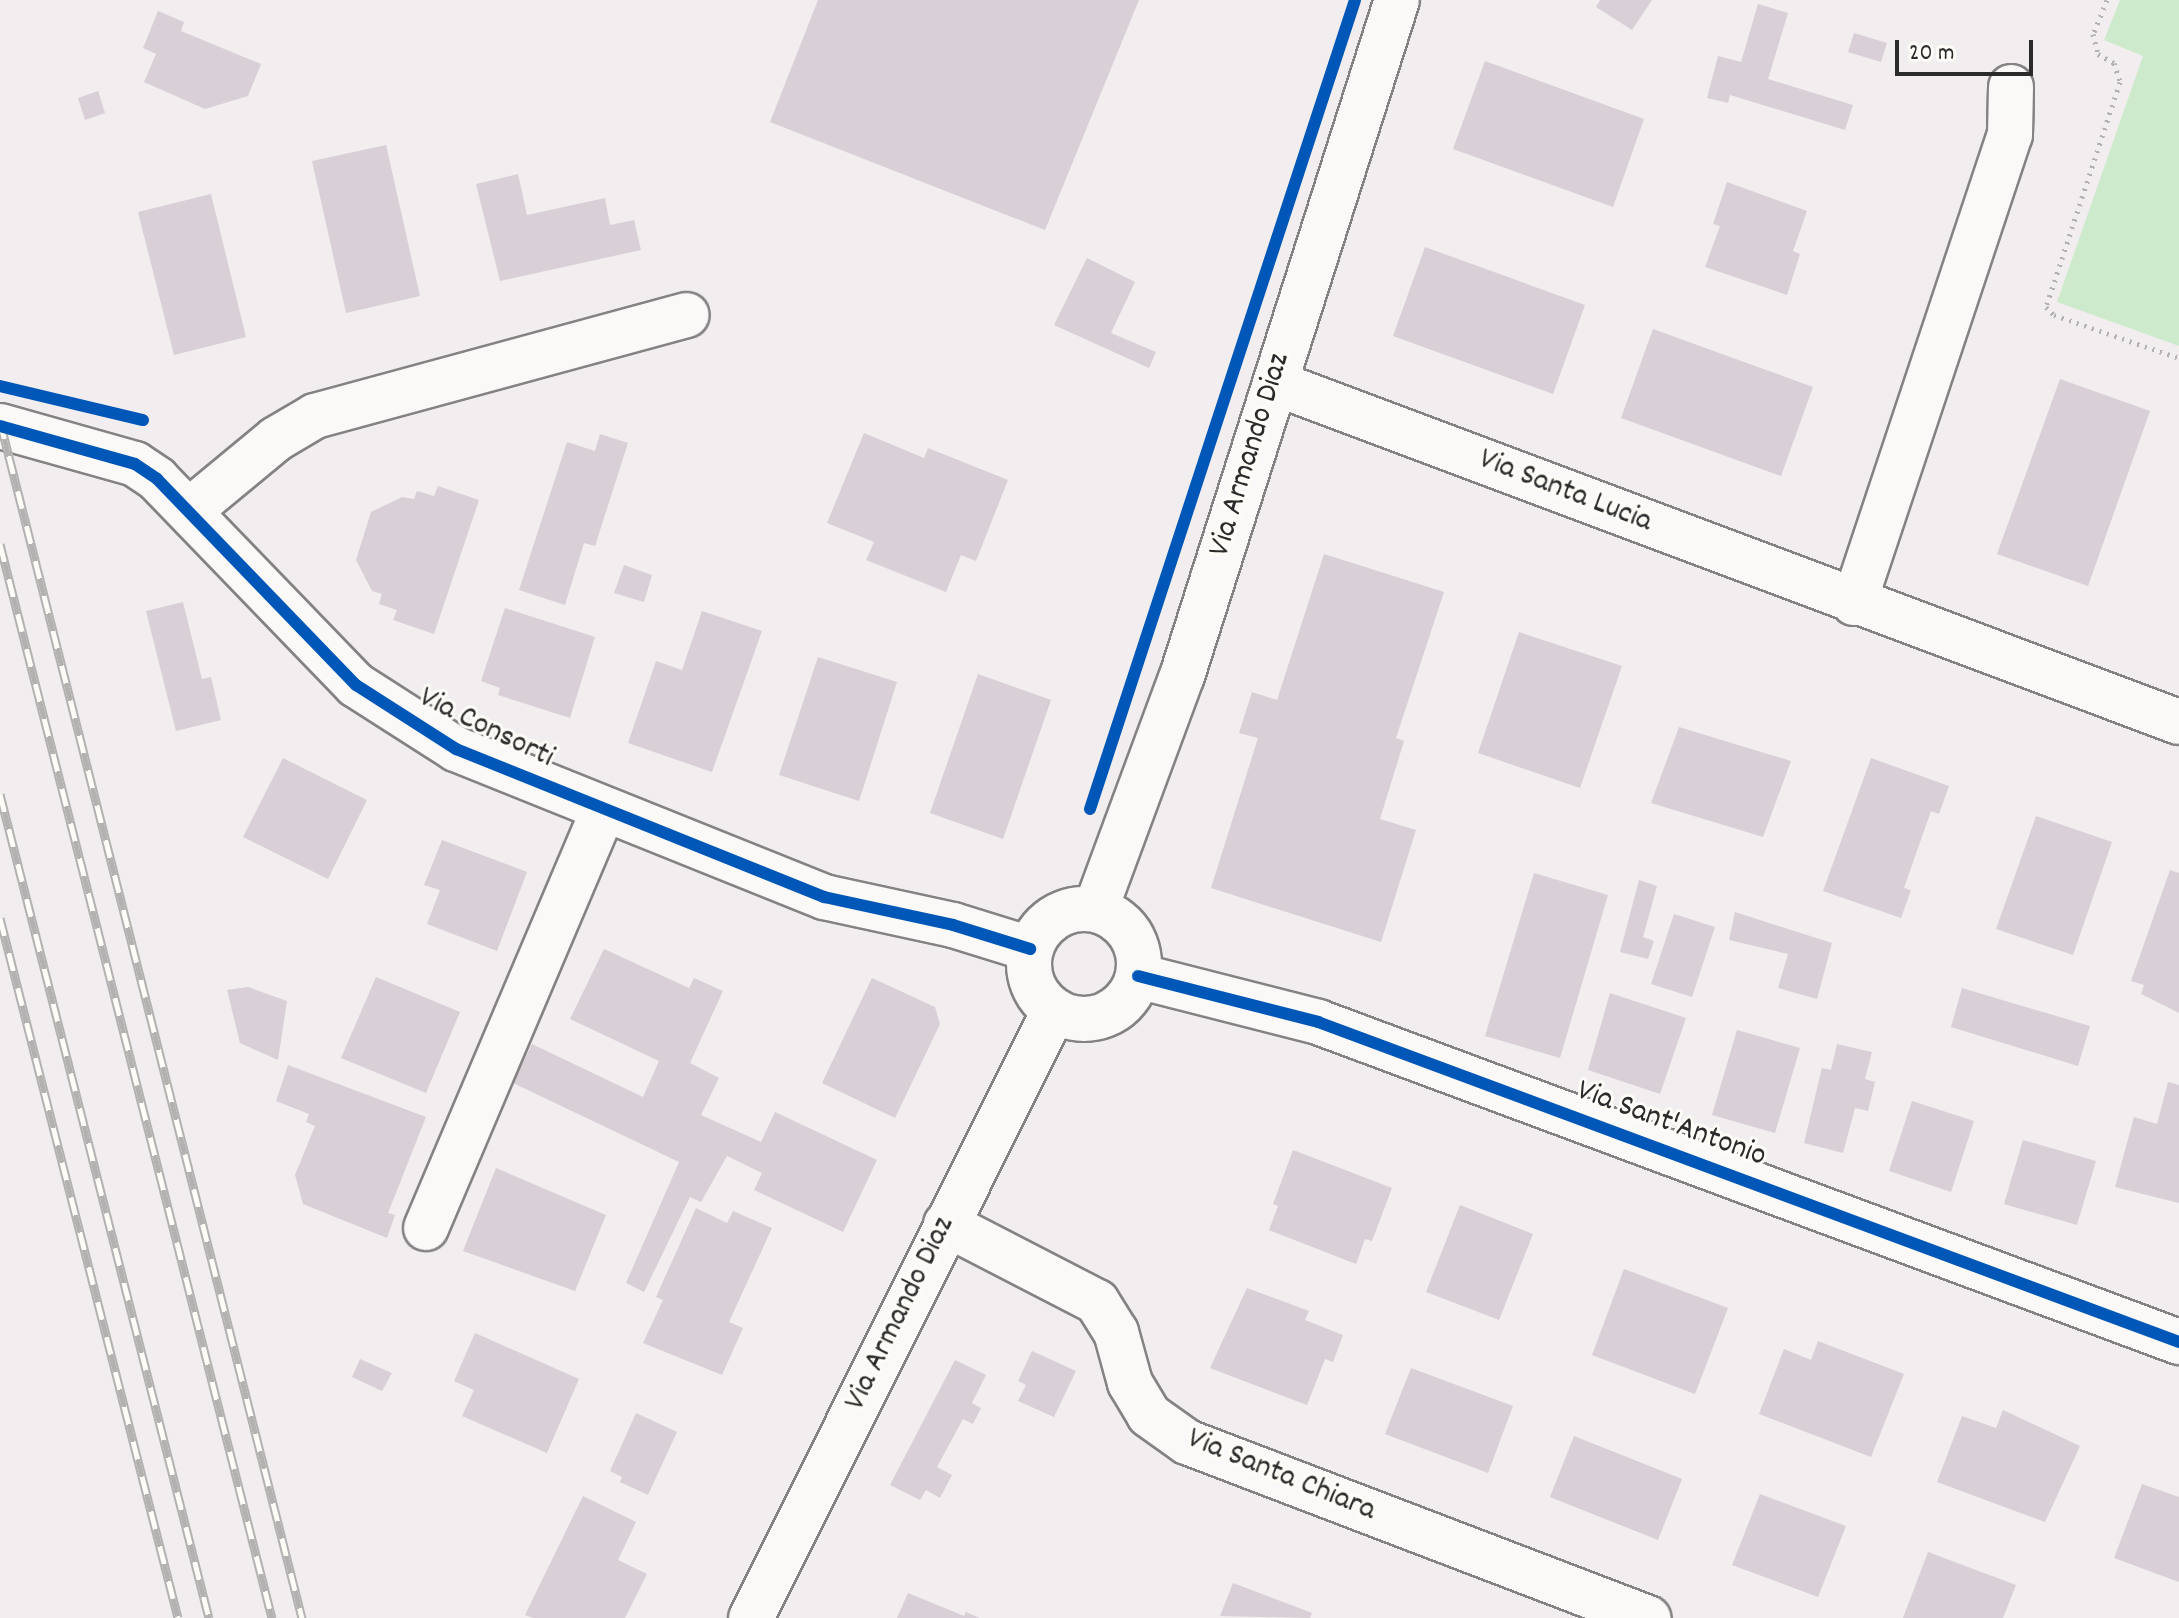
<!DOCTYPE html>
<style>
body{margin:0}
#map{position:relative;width:2179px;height:1618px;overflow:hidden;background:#f2edef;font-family:Dekko,sans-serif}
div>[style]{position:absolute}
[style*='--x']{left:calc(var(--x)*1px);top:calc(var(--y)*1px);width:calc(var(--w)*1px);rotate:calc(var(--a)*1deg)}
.green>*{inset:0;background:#cdebcc}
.building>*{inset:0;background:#d9cfd7}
.path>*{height:5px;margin-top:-2.5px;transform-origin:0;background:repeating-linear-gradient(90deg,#b3b2b1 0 2px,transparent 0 8px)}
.roads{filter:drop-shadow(2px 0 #858283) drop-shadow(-2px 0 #858283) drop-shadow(0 2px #858283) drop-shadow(0 -2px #858283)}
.street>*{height:44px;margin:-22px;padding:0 22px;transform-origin:22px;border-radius:22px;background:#faf9f8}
.secondary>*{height:44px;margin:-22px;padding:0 22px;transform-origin:22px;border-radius:22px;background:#faf9f8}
.secondary>.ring{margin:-22px;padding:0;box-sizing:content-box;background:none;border:44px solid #faf9f8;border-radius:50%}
.rail>*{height:9px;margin-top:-4.5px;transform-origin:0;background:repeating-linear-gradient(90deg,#fdfcf7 0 18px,#b3b2b1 0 36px);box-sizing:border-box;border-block:2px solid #b3b2b1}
.cycleway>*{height:12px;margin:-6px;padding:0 6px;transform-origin:6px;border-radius:6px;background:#0057b8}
span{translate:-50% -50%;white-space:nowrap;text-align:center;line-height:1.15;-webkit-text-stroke:6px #fdfcf7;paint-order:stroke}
.street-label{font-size:32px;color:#2b2b2b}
.scale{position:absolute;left:1895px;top:40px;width:138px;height:36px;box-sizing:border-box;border:4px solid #2b2b2b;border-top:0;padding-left:10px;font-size:24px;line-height:28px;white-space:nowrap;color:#2b2b2b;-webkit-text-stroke:6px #fdfcf7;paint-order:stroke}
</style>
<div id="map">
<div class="green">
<div style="clip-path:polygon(2120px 0,2179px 0,2179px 346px,2057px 302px,2143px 56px,2104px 40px)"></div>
</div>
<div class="building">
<div style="clip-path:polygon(818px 0,1139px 0,1045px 230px,770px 122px)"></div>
<div style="clip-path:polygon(1600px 0,1652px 0,1632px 30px,1596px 7px)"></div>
<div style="clip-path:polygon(1758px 4px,1788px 13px,1768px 79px,1853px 105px,1845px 130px,1730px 95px,1728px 103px,1707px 98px,1718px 56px,1741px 62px)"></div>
<div style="clip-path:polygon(158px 11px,184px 22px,181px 31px,261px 64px,248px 96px,205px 109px,144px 82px,156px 54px,143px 48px)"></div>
<div style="clip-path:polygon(1854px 33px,1887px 43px,1881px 62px,1848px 52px)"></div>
<div style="clip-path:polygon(1485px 61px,1644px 119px,1613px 207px,1453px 149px)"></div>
<div style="clip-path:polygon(98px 91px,105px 113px,85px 120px,78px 98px)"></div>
<div style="clip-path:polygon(386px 145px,420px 296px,346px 313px,312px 161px)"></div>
<div style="clip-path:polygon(518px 174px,527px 215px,605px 198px,610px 225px,634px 220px,641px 250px,500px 281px,476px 184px)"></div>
<div style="clip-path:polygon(1727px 182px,1807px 211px,1793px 251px,1800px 254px,1787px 295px,1705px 267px,1720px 226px,1713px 224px)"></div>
<div style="clip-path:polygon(211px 194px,246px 337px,174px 355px,138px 212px)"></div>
<div style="clip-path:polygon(1425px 247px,1585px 305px,1553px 394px,1393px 336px)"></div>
<div style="clip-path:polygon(1087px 258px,1135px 282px,1111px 333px,1156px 352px,1149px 368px,1054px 325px)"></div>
<div style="clip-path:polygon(1653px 329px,1813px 387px,1781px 476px,1621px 418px)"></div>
<div style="clip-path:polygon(2060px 379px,2150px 411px,2088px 586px,1997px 554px)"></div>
<div style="clip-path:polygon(864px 433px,924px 458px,928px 448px,1008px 480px,976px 561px,961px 555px,946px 592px,866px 560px,874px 542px,827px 523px)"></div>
<div style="clip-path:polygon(600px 434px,628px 443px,595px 546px,584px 543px,565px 605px,519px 590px,567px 442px,595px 451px)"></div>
<div style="clip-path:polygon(438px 486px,479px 500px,434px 634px,393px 620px,397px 610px,379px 604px,382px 594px,372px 591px,356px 560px,371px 512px,402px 497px,414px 499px,417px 491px,434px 496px)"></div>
<div style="clip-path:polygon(1324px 554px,1444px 592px,1396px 738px,1404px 741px,1380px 819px,1416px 830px,1381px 942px,1211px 888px,1258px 738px,1239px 733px,1252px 692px,1277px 700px)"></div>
<div style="clip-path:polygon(624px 565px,652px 575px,644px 602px,614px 593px)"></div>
<div style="clip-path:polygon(183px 602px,202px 679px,211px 677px,221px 720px,176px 731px,146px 611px)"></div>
<div style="clip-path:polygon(505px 608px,595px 637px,570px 718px,498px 695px,500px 688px,481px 681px)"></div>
<div style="clip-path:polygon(702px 611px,762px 631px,712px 772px,628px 743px,656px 661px,682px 670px)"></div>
<div style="clip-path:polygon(1519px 632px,1622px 666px,1580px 788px,1478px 753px)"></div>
<div style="clip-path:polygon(818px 657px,897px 682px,859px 801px,779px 775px)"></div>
<div style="clip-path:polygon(978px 674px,1051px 700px,1003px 839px,930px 813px)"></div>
<div style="clip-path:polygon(1679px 727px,1791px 761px,1763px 837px,1651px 803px)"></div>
<div style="clip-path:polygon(283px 758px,367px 800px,328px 879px,243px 837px)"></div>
<div style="clip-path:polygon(1871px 758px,1949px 786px,1939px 814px,1931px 811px,1904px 888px,1911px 890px,1901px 918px,1823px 891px)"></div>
<div style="clip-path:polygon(2036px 816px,2112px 842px,2073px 955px,1996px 929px)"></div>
<div style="clip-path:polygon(442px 840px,527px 872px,497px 951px,427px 924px,440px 890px,424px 885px)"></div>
<div style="clip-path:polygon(2170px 870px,2179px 873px,2179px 1013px,2141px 994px,2144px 985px,2131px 981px)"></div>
<div style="clip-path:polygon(1534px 873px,1608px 895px,1560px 1058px,1485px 1036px)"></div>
<div style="clip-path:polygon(1639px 880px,1657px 886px,1643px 937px,1654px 941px,1648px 959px,1620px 952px)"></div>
<div style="clip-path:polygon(1735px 912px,1832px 943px,1817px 999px,1778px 988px,1788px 954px,1729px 940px)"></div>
<div style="clip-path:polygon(1674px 914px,1715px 927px,1692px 997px,1651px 984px)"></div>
<div style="clip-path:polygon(604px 949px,689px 988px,694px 978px,723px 991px,690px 1063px,719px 1078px,701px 1115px,761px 1142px,775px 1112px,877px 1160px,843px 1232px,754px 1190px,762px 1173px,727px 1156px,701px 1202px,690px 1197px,644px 1292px,626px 1283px,679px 1162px,513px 1083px,532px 1044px,643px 1097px,659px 1061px,570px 1019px)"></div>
<div style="clip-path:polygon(376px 977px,460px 1012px,426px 1093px,341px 1058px)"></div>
<div style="clip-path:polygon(872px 978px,935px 1007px,940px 1024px,895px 1118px,822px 1083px)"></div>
<div style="clip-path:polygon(248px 987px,287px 1001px,278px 1060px,240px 1043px,227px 990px)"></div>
<div style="clip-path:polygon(1962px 988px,2090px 1026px,2078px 1066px,1951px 1027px)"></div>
<div style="clip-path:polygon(1610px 993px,1686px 1018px,1660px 1094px,1588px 1070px)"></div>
<div style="clip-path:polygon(1737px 1030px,1800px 1048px,1775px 1133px,1712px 1115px)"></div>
<div style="clip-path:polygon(1837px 1044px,1872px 1052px,1865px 1079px,1875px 1082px,1868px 1111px,1855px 1108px,1843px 1153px,1804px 1143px,1822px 1068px,1831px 1070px)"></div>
<div style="clip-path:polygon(288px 1065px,426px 1117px,388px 1213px,395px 1215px,387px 1238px,303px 1204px,295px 1175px,315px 1126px,306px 1122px,309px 1114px,276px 1101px)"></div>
<div style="clip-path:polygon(2168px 1082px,2179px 1085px,2179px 1203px,2115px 1187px,2134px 1117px,2157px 1124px)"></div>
<div style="clip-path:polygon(1912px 1101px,1974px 1121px,1951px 1192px,1889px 1171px)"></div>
<div style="clip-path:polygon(2023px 1140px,2096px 1161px,2077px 1225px,2004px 1204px)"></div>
<div style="clip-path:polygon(1293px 1150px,1392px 1188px,1372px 1241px,1365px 1239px,1356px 1264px,1269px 1230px,1278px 1206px,1273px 1204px)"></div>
<div style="clip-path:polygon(496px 1168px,606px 1215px,575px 1291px,463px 1251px)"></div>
<div style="clip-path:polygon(1460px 1205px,1533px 1234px,1499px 1320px,1426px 1292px)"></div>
<div style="clip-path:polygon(696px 1208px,727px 1223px,733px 1211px,772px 1228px,729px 1322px,743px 1328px,722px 1375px,643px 1343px,663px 1300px,656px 1297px)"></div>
<div style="clip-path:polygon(1624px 1269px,1728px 1308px,1695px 1394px,1592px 1355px)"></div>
<div style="clip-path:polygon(1247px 1288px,1309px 1311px,1305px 1320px,1343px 1335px,1333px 1362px,1325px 1359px,1307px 1405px,1210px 1368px)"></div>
<div style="clip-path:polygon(475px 1333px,579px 1379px,547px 1453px,462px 1416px,474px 1390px,454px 1381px)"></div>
<div style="clip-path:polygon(1818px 1341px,1904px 1374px,1871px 1457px,1759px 1414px,1784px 1349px,1811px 1360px)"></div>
<div style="clip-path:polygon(1032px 1351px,1076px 1371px,1054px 1417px,1018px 1401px,1026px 1385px,1018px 1381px)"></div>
<div style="clip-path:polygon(360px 1359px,392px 1373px,382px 1391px,352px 1377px)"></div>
<div style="clip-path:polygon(955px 1360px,986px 1375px,972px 1403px,981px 1408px,973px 1424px,963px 1419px,937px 1467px,952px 1475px,940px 1498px,926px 1490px,920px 1500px,890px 1485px)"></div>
<div style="clip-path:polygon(1411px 1368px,1513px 1406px,1488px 1473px,1385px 1434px)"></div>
<div style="clip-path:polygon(2003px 1410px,2080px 1446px,2045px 1522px,1937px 1482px,1962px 1416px,1996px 1428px)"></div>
<div style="clip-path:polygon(636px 1413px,677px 1432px,648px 1495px,620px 1482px,622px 1477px,610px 1471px)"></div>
<div style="clip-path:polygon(1574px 1436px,1682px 1479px,1658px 1540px,1550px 1497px)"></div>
<div style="clip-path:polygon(2142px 1484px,2179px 1497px,2179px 1582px,2114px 1558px)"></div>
<div style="clip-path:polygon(1760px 1494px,1846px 1526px,1818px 1597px,1732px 1565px)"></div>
<div style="clip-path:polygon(583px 1496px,636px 1522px,618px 1560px,647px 1574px,625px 1618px,533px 1618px,525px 1615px)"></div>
<div style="clip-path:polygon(1928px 1552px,2016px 1585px,2003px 1618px,1903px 1618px)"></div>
<div style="clip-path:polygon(1233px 1583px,1312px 1613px,1310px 1618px,1220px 1616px)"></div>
<div style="clip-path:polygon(908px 1593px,964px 1616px,966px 1612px,980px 1618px,897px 1618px)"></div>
</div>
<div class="path">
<div style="--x:2107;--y:0;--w:37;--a:112"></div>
<div style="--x:2093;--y:34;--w:21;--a:76"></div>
<div style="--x:2098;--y:54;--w:18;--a:29"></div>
<div style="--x:2114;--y:63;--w:20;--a:72"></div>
<div style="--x:2120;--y:82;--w:237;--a:108.2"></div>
<div style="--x:2046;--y:307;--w:11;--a:45"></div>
<div style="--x:2054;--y:315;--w:132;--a:19"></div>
</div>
<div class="roads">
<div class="street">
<div style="--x:1275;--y:383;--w:965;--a:20.56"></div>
<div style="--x:0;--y:426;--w:140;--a:15.7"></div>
<div style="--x:135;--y:464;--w:27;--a:34"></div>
<div style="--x:157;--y:479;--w:286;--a:46"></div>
<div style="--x:356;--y:685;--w:119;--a:32.6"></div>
<div style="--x:456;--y:749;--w:397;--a:21.9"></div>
<div style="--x:824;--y:897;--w:132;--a:12.2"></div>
<div style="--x:953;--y:925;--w:81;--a:17.3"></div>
<div style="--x:189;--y:511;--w:113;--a:-39.6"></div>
<div style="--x:276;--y:439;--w:45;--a:-30.5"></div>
<div style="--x:315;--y:416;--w:385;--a:-15.2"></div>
<div style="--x:1854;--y:603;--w:493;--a:-71.6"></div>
<div style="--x:2010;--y:135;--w:48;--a:-88.8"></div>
<div style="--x:1138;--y:976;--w:186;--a:14.3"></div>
<div style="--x:1318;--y:1022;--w:919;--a:20.39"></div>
<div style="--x:946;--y:1224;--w:170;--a:27.3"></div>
<div style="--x:1097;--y:1302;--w:36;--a:58"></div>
<div style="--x:1116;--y:1332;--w:53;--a:74.6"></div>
<div style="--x:1130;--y:1383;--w:37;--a:59"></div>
<div style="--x:1149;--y:1415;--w:47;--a:35.4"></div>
<div style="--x:1187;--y:1442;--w:494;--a:20.9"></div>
<div style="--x:426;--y:1228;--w:453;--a:-67"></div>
</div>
<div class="secondary">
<div style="--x:1096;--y:908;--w:247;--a:-69.7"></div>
<div style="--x:1182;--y:676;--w:709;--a:-72.36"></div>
<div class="ring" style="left:1029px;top:909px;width:66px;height:66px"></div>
<div style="--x:751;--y:1618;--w:678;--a:-63.47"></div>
</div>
</div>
<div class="rail">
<div style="--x:0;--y:421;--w:1235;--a:75.84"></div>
<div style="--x:0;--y:544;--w:1108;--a:75.79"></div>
<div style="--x:0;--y:794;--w:850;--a:75.77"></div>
<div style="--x:0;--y:918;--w:722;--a:75.73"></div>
</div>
<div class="cycleway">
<div style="--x:0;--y:386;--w:147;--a:13.4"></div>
<div style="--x:0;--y:426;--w:140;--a:15.7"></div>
<div style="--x:135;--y:464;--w:27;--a:34"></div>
<div style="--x:157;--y:479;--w:286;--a:46"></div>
<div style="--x:356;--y:685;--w:119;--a:32.6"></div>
<div style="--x:456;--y:749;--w:397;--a:21.9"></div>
<div style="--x:824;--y:897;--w:132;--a:12.2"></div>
<div style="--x:953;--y:925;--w:81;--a:17.3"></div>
<div style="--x:1090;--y:809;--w:851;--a:-71.86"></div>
<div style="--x:1138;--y:976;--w:186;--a:14.3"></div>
<div style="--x:1318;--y:1022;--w:919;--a:20.39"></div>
</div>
<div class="street-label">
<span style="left:1251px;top:455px;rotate:-73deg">Via Armando Diaz</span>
<span style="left:1565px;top:492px;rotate:21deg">Via Santa Lucia</span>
<span style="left:486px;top:729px;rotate:26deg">Via Consorti</span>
<span style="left:1671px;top:1125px;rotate:20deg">Via Sant'Antonio</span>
<span style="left:901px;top:1314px;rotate:-64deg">Via Armando Diaz</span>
<span style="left:1281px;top:1476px;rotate:22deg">Via Santa Chiara</span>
</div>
<div class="scale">20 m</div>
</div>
